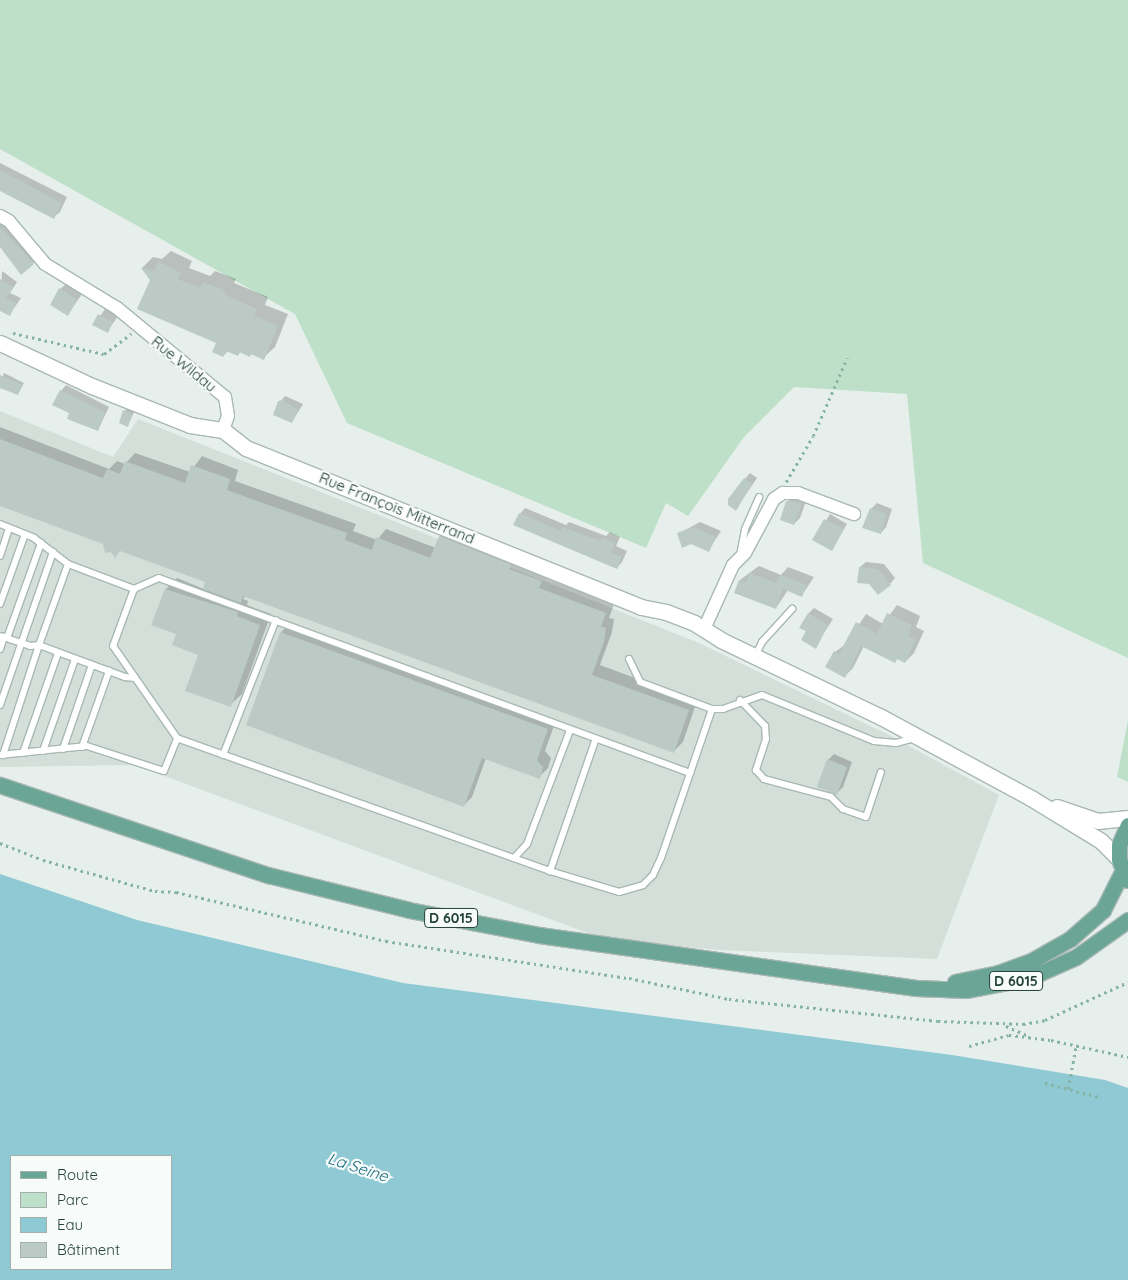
<!DOCTYPE html>
<meta charset="utf-8">
<style>
body{margin:0}
#map{position:relative;width:1128px;height:1280px;overflow:hidden;background:#e6efeb;font-family:Quicksand,sans-serif}
div>[style]{position:absolute}
[style*='--x']{left:calc(var(--x)*1px);top:calc(var(--y)*1px);width:calc(var(--w)*1px);rotate:calc(var(--a)*1deg)}
.built>*{inset:0;background:#d4dfda}
.green>*{inset:0;background:#bfe0c8}
.water>*{inset:0;background:#8ec9d4}
.shadow>*{inset:0;background:#0003}
.building>*{inset:0;background:#bbcac4}
.path>*{height:2.5px;margin-top:-1.25px;transform-origin:0;background:repeating-linear-gradient(90deg,#86b3a5 0 2.5px,transparent 0 6.5px)}
.roads{filter:drop-shadow(1px 0 #a8b8b2) drop-shadow(-1px 0 #a8b8b2) drop-shadow(0 1px #a8b8b2) drop-shadow(0 -1px #a8b8b2)}
.lane>*{height:6px;margin:-3px;padding:0 3px;transform-origin:3px;border-radius:3px;background:#fff}
.street>*{height:12px;margin:-6px;padding:0 6px;transform-origin:6px;border-radius:6px;background:#fff}
.secondary>*{height:15px;margin:-7.5px;padding:0 7.5px;transform-origin:7.5px;border-radius:7.5px;background:#fff}
.primary>*{height:15px;margin:-7.5px;padding:0 7.5px;transform-origin:7.5px;border-radius:7.5px;background:#6aa596}
span{translate:-50% -50%;white-space:nowrap;text-align:center;line-height:1.15;-webkit-text-stroke:4.5px #f7fbf9;paint-order:stroke}
.shield-label span{padding:1px 4px;background:#f7fbf9;border:1px solid;border-radius:4px;-webkit-text-stroke-width:0}
.shield-label{font-size:14px;color:#24423a;font-weight:700}
.street-label{font-size:15px;color:#24423a}
.water-label{font-size:16px;color:#1c6f80;font-style:italic}
.legend{position:absolute;left:10px;top:1155px;width:162px;height:115px;box-sizing:border-box;background:#f7fbf9;border:1px solid #a3b1ad;margin:0;padding:6px 9px;list-style:none;font-size:15px;color:#24423a}
.legend li{display:flex;align-items:center;gap:10px;height:25px}
.legend b{width:25px;border:1px solid #a3b1ad}
</style>
<div id="map">
<div class="built">
<div style="clip-path:polygon(0 411px,113px 457px,138px 419px,699px 643px,889px 735px,999px 795px,937px 959px,720px 950px,604px 939px,135px 765px,0 767px)"></div>
</div>
<div class="green">
<div style="clip-path:polygon(0 0,1128px 0,1128px 658px,923px 563px,907px 394px,794px 387px,744px 437px,688px 516px,666px 503px,646px 548px,347px 423px,295px 314px,0 149px)"></div>
<div style="clip-path:polygon(1128px 720px,1128px 782px,1117px 777px)"></div>
</div>
<div class="water">
<div style="clip-path:polygon(evenodd,0 874px,137px 920px,403px 983px,952px 1055px,1105px 1080px,1128px 1088px,1128px 1280px,0 1280px,0 874px,11px 1156px,171px 1156px,171px 1269px,11px 1269px,11px 1156px)"></div>
</div>
<div class="shadow">
<div style="clip-path:polygon(0 163px,67px 197px,60px 212px,54px 217px,0 190px)"></div>
<div style="clip-path:polygon(0 217px,39px 258px,21px 273px,0 245px)"></div>
<div style="clip-path:polygon(171px 251px,192px 261px,189px 268px,210px 276px,215px 271px,236px 279px,234px 283px,268px 297px,265px 305px,288px 314px,275px 347px,263px 358px,241px 351px,238px 355px,228px 351px,223px 356px,218px 342px,142px 268px,153px 257px,162px 259px)"></div>
<div style="clip-path:polygon(2px 271px,17px 282px,10px 293px,21px 298px,10px 314px,0 310px)"></div>
<div style="clip-path:polygon(66px 284px,82px 294px,68px 314px,60px 289px)"></div>
<div style="clip-path:polygon(105px 309px,118px 316px,107px 332px,94px 325px)"></div>
<div style="clip-path:polygon(4px 373px,24px 383px,18px 393px,0 386px)"></div>
<div style="clip-path:polygon(66px 385px,109px 407px,98px 430px,71px 413px,61px 391px)"></div>
<div style="clip-path:polygon(285px 396px,303px 404px,292px 422px,280px 402px)"></div>
<div style="clip-path:polygon(127px 409px,134px 412px,128px 425px,124px 411px)"></div>
<div style="clip-path:polygon(0 427px,109px 469px,117px 461px,125px 464px,135px 453px,190px 472px,202px 456px,238px 470px,235px 481px,356px 524px,353px 531px,377px 540px,386px 529px,436px 548px,440px 536px,449px 527px,550px 572px,547px 579px,614px 604px,609px 618px,614px 619px,612px 632px,600px 665px,697px 701px,683px 742px,674px 751px,247px 595px,243px 599px,248px 601px,247px 605px,271px 614px,242px 694px,230px 705px,200px 654px,178px 633px,153px 624px,166px 589px,177px 578px,204px 589px,207px 581px,0 504px)"></div>
<div style="clip-path:polygon(750px 473px,757px 478px,736px 509px,745px 479px)"></div>
<div style="clip-path:polygon(793px 496px,807px 498px,800px 518px,794px 524px,787px 502px)"></div>
<div style="clip-path:polygon(877px 503px,892px 509px,886px 527px,881px 533px,871px 509px)"></div>
<div style="clip-path:polygon(525px 508px,566px 525px,569px 522px,606px 536px,610px 532px,620px 537px,616px 546px,627px 551px,622px 562px,617px 568px,520px 514px)"></div>
<div style="clip-path:polygon(830px 514px,847px 524px,832px 549px,814px 540px)"></div>
<div style="clip-path:polygon(700px 522px,721px 531px,708px 551px,678px 534px)"></div>
<div style="clip-path:polygon(866px 562px,884px 564px,895px 578px,890px 584px,860px 567px)"></div>
<div style="clip-path:polygon(759px 566px,781px 575px,788px 567px,814px 577px,802px 595px,788px 590px,776px 608px,736px 592px,740px 580px)"></div>
<div style="clip-path:polygon(897px 605px,920px 616px,916px 627px,924px 631px,914px 653px,905px 662px,898px 658px,895px 661px,864px 646px,853px 668px,845px 676px,835px 652px,846px 644px,866px 614px,883px 624px)"></div>
<div style="clip-path:polygon(814px 608px,833px 619px,815px 647px,808px 630px,808px 614px)"></div>
<div style="clip-path:polygon(290px 624px,556px 720px,545px 751px,551px 758px,548px 768px,539px 777px,486px 758px,472px 797px,463px 806px,281px 632px)"></div>
<div style="clip-path:polygon(834px 754px,852px 762px,843px 787px,837px 793px,828px 760px)"></div>
</div>
<div class="building">
<div style="clip-path:polygon(0 170px,62px 203px,54px 219px,0 191px)"></div>
<div style="clip-path:polygon(0 227px,34px 264px,21px 275px,0 247px)"></div>
<div style="clip-path:polygon(158px 261px,181px 273px,178px 279px,200px 288px,203px 282px,225px 290px,224px 294px,257px 309px,254px 316px,278px 326px,264px 360px,251px 354px,250px 357px,239px 352px,238px 356px,226px 351px,223px 357px,212px 352px,216px 343px,137px 309px,150px 280px,141px 268px,154px 271px)"></div>
<div style="clip-path:polygon(0 279px,13px 287px,6px 298px,16px 303px,10px 316px,0 311px)"></div>
<div style="clip-path:polygon(59px 288px,77px 300px,68px 316px,50px 305px)"></div>
<div style="clip-path:polygon(98px 314px,113px 322px,108px 333px,92px 325px)"></div>
<div style="clip-path:polygon(0 375px,23px 385px,18px 395px,0 388px)"></div>
<div style="clip-path:polygon(60px 390px,105px 412px,98px 431px,67px 419px,69px 413px,52px 405px)"></div>
<div style="clip-path:polygon(283px 400px,298px 410px,292px 423px,273px 415px,278px 401px)"></div>
<div style="clip-path:polygon(123px 410px,132px 414px,128px 427px,119px 423px)"></div>
<div style="clip-path:polygon(0 439px,103px 478px,107px 469px,120px 474px,125px 461px,185px 483px,191px 465px,230px 479px,227px 490px,347px 533px,345px 540px,372px 550px,376px 537px,430px 558px,439px 536px,511px 565px,509px 569px,542px 581px,539px 588px,606px 613px,601px 627px,606px 628px,604px 642px,592px 675px,689px 710px,674px 753px,243px 596px,241px 603px,203px 589px,205px 582px,120px 551px,115px 558px,111px 552px,105px 553px,103px 544px,0 506px)"></div>
<div style="clip-path:polygon(744px 478px,752px 484px,736px 511px,728px 505px,728px 499px)"></div>
<div style="clip-path:polygon(786px 501px,802px 503px,794px 525px,780px 520px)"></div>
<div style="clip-path:polygon(870px 508px,887px 514px,881px 534px,862px 528px)"></div>
<div style="clip-path:polygon(519px 513px,561px 531px,562px 527px,601px 541px,603px 537px,615px 543px,611px 552px,622px 557px,617px 569px,513px 525px)"></div>
<div style="clip-path:polygon(824px 519px,844px 529px,832px 551px,812px 540px)"></div>
<div style="clip-path:polygon(694px 527px,716px 537px,709px 552px,691px 544px,682px 548px,677px 533px)"></div>
<div style="clip-path:polygon(859px 567px,878px 569px,891px 585px,878px 595px,869px 584px,857px 583px)"></div>
<div style="clip-path:polygon(750px 573px,776px 583px,780px 575px,807px 585px,802px 597px,783px 589px,776px 609px,734px 593px,739px 580px,746px 582px)"></div>
<div style="clip-path:polygon(165px 589px,238px 612px,237px 616px,260px 625px,231px 707px,185px 691px,198px 655px,172px 645px,176px 634px,151px 625px)"></div>
<div style="clip-path:polygon(808px 613px,828px 625px,816px 649px,801px 640px,806px 631px,799px 628px)"></div>
<div style="clip-path:polygon(887px 613px,912px 625px,908px 636px,916px 640px,905px 663px,897px 659px,895px 663px,861px 646px,845px 678px,825px 667px,834px 651px,839px 654px,856px 622px,877px 634px)"></div>
<div style="clip-path:polygon(280px 632px,548px 729px,537px 760px,543px 767px,540px 779px,482px 758px,464px 807px,246px 725px)"></div>
<div style="clip-path:polygon(827px 759px,847px 767px,837px 795px,817px 787px)"></div>
</div>
<div class="path">
<div style="--x:13;--y:333;--w:93;--a:13"></div>
<div style="--x:104;--y:354;--w:34;--a:-37"></div>
<div style="--x:786;--y:482;--w:53;--a:-59.6"></div>
<div style="--x:813;--y:436;--w:85;--a:-66.4"></div>
<div style="--x:0;--y:843;--w:46;--a:21.6"></div>
<div style="--x:43;--y:860;--w:116;--a:15.5"></div>
<div style="--x:155;--y:891;--w:21;--a:3"></div>
<div style="--x:176;--y:892;--w:216;--a:13.1"></div>
<div style="--x:386;--y:941;--w:246;--a:8.7"></div>
<div style="--x:629;--y:978;--w:102;--a:11.9"></div>
<div style="--x:729;--y:999;--w:210;--a:6"></div>
<div style="--x:938;--y:1021;--w:85;--a:2"></div>
<div style="--x:1023;--y:1024;--w:22;--a:-10"></div>
<div style="--x:1045;--y:1020;--w:91;--a:-24.6"></div>
<div style="--x:1006;--y:1026;--w:24;--a:24"></div>
<div style="--x:969;--y:1046;--w:41;--a:-15.4"></div>
<div style="--x:1009;--y:1035;--w:42;--a:6.8"></div>
<div style="--x:1051;--y:1040;--w:79;--a:12.4"></div>
<div style="--x:1045;--y:1083;--w:56;--a:14.5"></div>
<div style="--x:1068;--y:1089;--w:44;--a:-79.5"></div>
</div>
<div class="roads">
<div class="lane">
<div style="--x:0;--y:524;--w:37;--a:22"></div>
<div style="--x:34;--y:538;--w:43;--a:37.4"></div>
<div style="--x:68;--y:564;--w:71;--a:20.7"></div>
<div style="--x:740;--y:555;--w:26;--a:-79"></div>
<div style="--x:745;--y:529;--w:35;--a:-66"></div>
<div style="--x:0;--y:556;--w:29;--a:-72"></div>
<div style="--x:68;--y:564;--w:86;--a:109.7"></div>
<div style="--x:39;--y:645;--w:92;--a:20.4"></div>
<div style="--x:125;--y:677;--w:10;--a:6"></div>
<div style="--x:0;--y:604;--w:74;--a:-70.3"></div>
<div style="--x:0;--y:636;--w:32;--a:18"></div>
<div style="--x:30;--y:646;--w:9;--a:-6"></div>
<div style="--x:39;--y:645;--w:116;--a:108.1"></div>
<div style="--x:7;--y:638;--w:101;--a:-70.3"></div>
<div style="--x:0;--y:649;--w:13;--a:-72"></div>
<div style="--x:755;--y:656;--w:16;--a:-63"></div>
<div style="--x:762;--y:642;--w:45;--a:-47.7"></div>
<div style="--x:629;--y:659;--w:25;--a:64"></div>
<div style="--x:640;--y:682;--w:77;--a:20.6"></div>
<div style="--x:712;--y:709;--w:11;--a:0"></div>
<div style="--x:723;--y:709;--w:41;--a:-19.7"></div>
<div style="--x:762;--y:695;--w:121;--a:22.3"></div>
<div style="--x:874;--y:741;--w:22;--a:5"></div>
<div style="--x:896;--y:743;--w:20;--a:-15"></div>
<div style="--x:740;--y:700;--w:36;--a:46"></div>
<div style="--x:765;--y:726;--w:13;--a:86"></div>
<div style="--x:766;--y:739;--w:33;--a:108"></div>
<div style="--x:756;--y:770;--w:12;--a:48"></div>
<div style="--x:764;--y:779;--w:69;--a:15"></div>
<div style="--x:831;--y:797;--w:17;--a:45"></div>
<div style="--x:843;--y:809;--w:24;--a:19"></div>
<div style="--x:866;--y:817;--w:47;--a:-71.6"></div>
<div style="--x:0;--y:705;--w:162;--a:-70.9"></div>
<div style="--x:595;--y:741;--w:138;--a:109.1"></div>
<div style="--x:550;--y:871;--w:396;--a:-160.4"></div>
<div style="--x:177;--y:738;--w:112;--a:-124.8"></div>
<div style="--x:113;--y:646;--w:61;--a:-69.8"></div>
<div style="--x:134;--y:589;--w:27;--a:-24"></div>
<div style="--x:159;--y:578;--w:566;--a:20.16"></div>
<div style="--x:82;--y:747;--w:81;--a:-70.4"></div>
<div style="--x:63;--y:749;--w:89;--a:-71"></div>
<div style="--x:43;--y:751;--w:97;--a:-70.8"></div>
<div style="--x:23;--y:753;--w:106;--a:-70.7"></div>
<div style="--x:0;--y:755;--w:87;--a:-5.9"></div>
<div style="--x:87;--y:746;--w:81;--a:18"></div>
<div style="--x:164;--y:771;--w:35;--a:-68"></div>
<div style="--x:223;--y:755;--w:145;--a:-68.6"></div>
<div style="--x:514;--y:858;--w:19;--a:-47"></div>
<div style="--x:527;--y:844;--w:122;--a:-69.3"></div>
<div style="--x:550;--y:871;--w:72;--a:16.9"></div>
<div style="--x:619;--y:892;--w:25;--a:-16"></div>
<div style="--x:643;--y:885;--w:14;--a:-45"></div>
<div style="--x:653;--y:875;--w:19;--a:-65"></div>
<div style="--x:661;--y:858;--w:157;--a:-71.1"></div>
</div>
<div class="street">
<div style="--x:0;--y:216;--w:10;--a:29"></div>
<div style="--x:9;--y:221;--w:56;--a:50.1"></div>
<div style="--x:45;--y:264;--w:84;--a:31.4"></div>
<div style="--x:117;--y:308;--w:140;--a:39.5"></div>
<div style="--x:225;--y:397;--w:19;--a:81"></div>
<div style="--x:228;--y:416;--w:15;--a:110"></div>
<div style="--x:704;--y:629;--w:70;--a:-65.6"></div>
<div style="--x:733;--y:565;--w:17;--a:-45"></div>
<div style="--x:745;--y:553;--w:61;--a:-61.8"></div>
<div style="--x:774;--y:499;--w:11;--a:-34"></div>
<div style="--x:783;--y:493;--w:15;--a:0"></div>
<div style="--x:798;--y:493;--w:60;--a:20.6"></div>
</div>
<div class="secondary">
<div style="--x:0;--y:343;--w:102;--a:25.1"></div>
<div style="--x:92;--y:386;--w:105;--a:21.7"></div>
<div style="--x:190;--y:425;--w:33;--a:9"></div>
<div style="--x:223;--y:430;--w:29;--a:38"></div>
<div style="--x:246;--y:448;--w:426;--a:21.9"></div>
<div style="--x:641;--y:607;--w:25;--a:11"></div>
<div style="--x:666;--y:612;--w:30;--a:21"></div>
<div style="--x:694;--y:623;--w:32;--a:32"></div>
<div style="--x:721;--y:640;--w:178;--a:25.7"></div>
<div style="--x:881;--y:717;--w:170;--a:28.4"></div>
<div style="--x:1031;--y:798;--w:82;--a:31.6"></div>
<div style="--x:1101;--y:841;--w:25;--a:45"></div>
<div style="--x:1057;--y:807;--w:43;--a:18.9"></div>
<div style="--x:1098;--y:821;--w:30;--a:-6"></div>
</div>
<div class="primary">
<div style="--x:0;--y:785;--w:283;--a:18.6"></div>
<div style="--x:268;--y:875;--w:145;--a:13.9"></div>
<div style="--x:409;--y:910;--w:132;--a:10.9"></div>
<div style="--x:539;--y:935;--w:381;--a:8"></div>
<div style="--x:916;--y:988;--w:51;--a:2.2"></div>
<div style="--x:967;--y:990;--w:63;--a:-11"></div>
<div style="--x:1029;--y:978;--w:51;--a:-24.1"></div>
<div style="--x:1076;--y:957;--w:64;--a:-35.4"></div>
<div style="--x:1127;--y:880;--w:22;--a:-111"></div>
<div style="--x:1119;--y:859;--w:14;--a:-90"></div>
<div style="--x:1119;--y:845;--w:22;--a:-66"></div>
<div style="--x:955;--y:982;--w:44;--a:-11.8"></div>
<div style="--x:998;--y:973;--w:37;--a:-20"></div>
<div style="--x:1033;--y:960;--w:43;--a:-29.6"></div>
<div style="--x:1070;--y:939;--w:44;--a:-41.3"></div>
<div style="--x:1103;--y:910;--w:42;--a:-63.4"></div>
</div>
</div>
<div class="shield-label">
<span style="left:451px;top:918px">D 6015</span>
<span style="left:1016px;top:981px">D 6015</span>
</div>
<div class="street-label">
<span style="left:184px;top:364px;rotate:39deg">Rue Wildau</span>
<span style="left:397px;top:508px;rotate:22deg">Rue François Mitterrand</span>
</div>
<div class="water-label">
<span style="left:358px;top:1167px;rotate:18deg">La Seine</span>
</div>
<ul class="legend">
<li><b style="height:6px;background:#6aa596"></b>Route</li>
<li><b style="height:14px;background:#bfe0c8"></b>Parc</li>
<li><b style="height:14px;background:#8ec9d4"></b>Eau</li>
<li><b style="height:14px;background:#bbcac4"></b>Bâtiment</li>
</ul>
</div>
